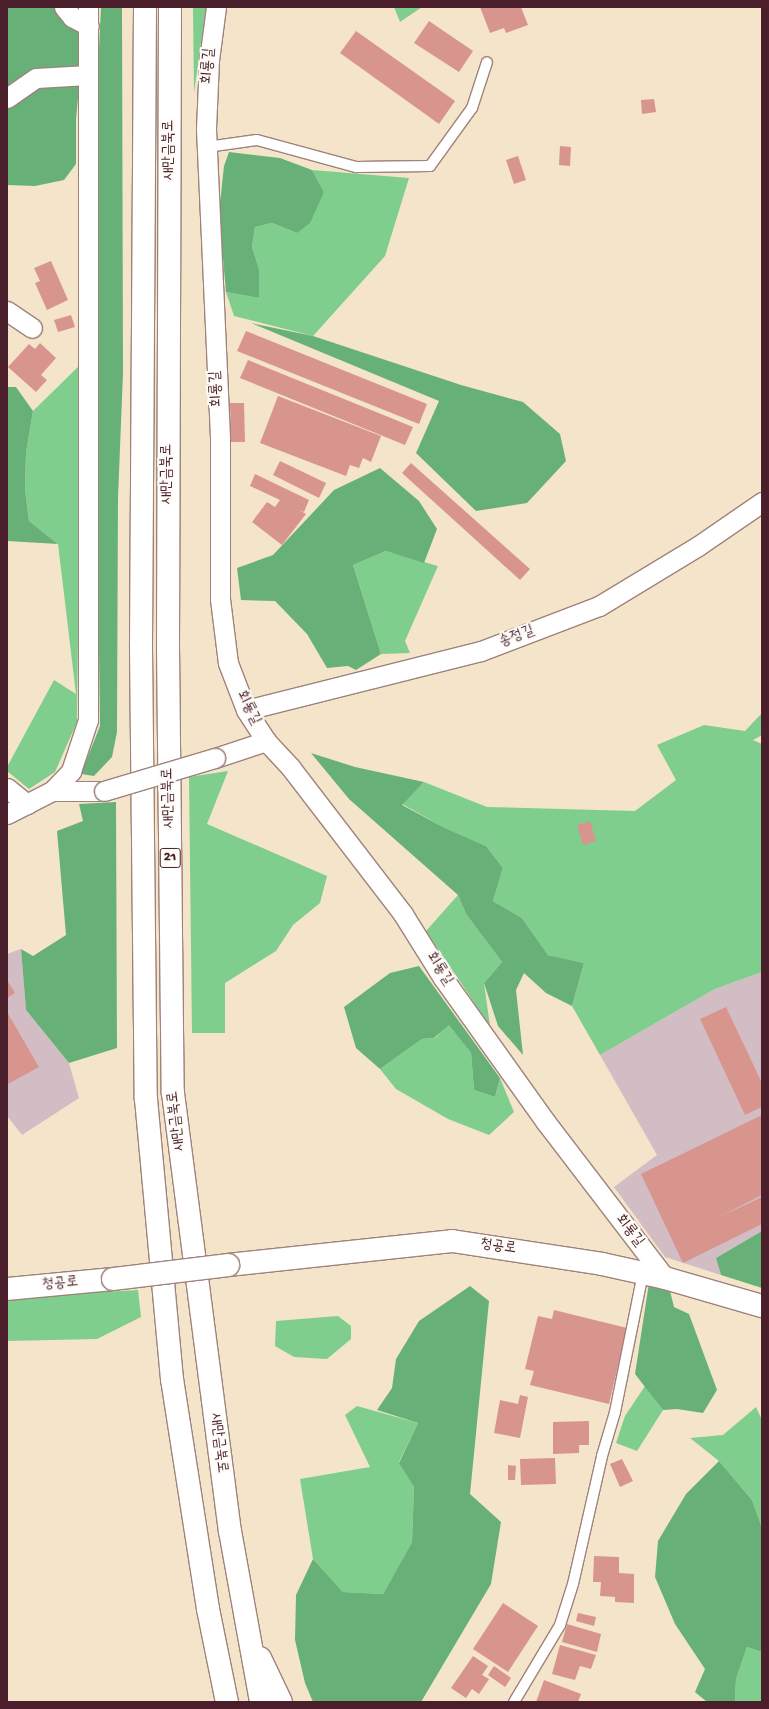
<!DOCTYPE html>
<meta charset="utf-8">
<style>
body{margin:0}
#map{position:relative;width:769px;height:1709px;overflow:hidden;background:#f4e4ca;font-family:"Gochi Hand","Poor Story",sans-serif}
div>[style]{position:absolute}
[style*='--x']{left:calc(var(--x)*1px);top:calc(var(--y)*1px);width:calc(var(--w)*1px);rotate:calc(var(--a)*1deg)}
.industrial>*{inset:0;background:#d2bdc5}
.green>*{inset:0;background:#7fce8e}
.forest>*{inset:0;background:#67b179}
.building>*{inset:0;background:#d8958e}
.roads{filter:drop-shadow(1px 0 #9f827a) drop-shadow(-1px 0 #9f827a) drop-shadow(0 1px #9f827a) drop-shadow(0 -1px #9f827a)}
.service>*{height:10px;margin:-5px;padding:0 5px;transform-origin:5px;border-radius:5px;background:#fff}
.minor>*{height:19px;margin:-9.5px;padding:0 9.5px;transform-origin:9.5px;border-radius:9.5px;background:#fff}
.tertiary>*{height:22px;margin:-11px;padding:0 11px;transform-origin:11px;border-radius:11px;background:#fff}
.trunk>*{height:22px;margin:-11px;padding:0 11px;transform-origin:11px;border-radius:11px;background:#fff}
.bridges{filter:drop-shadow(1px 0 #9f827a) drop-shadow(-1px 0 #9f827a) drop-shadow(0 1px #9f827a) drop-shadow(0 -1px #9f827a)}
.minor-bridge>*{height:19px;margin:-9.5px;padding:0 9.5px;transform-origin:9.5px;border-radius:9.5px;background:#fff}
.tertiary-bridge>*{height:22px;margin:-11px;padding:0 11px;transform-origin:11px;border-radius:11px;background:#fff}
span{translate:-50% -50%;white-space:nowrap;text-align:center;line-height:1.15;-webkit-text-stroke:4px #fdfcf7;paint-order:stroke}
.shield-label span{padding:1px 3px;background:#fdfcf7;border:1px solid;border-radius:3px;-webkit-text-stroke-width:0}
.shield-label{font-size:14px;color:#4a1f2b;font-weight:700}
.street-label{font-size:15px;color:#4a1f2b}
.frame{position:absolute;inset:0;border:8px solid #4a1f2b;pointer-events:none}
</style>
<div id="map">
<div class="industrial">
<div style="clip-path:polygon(21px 949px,26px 1010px,69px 1063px,79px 1098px,22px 1135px,7px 1116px,7px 954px)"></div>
<div style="clip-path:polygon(762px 972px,762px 1231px,716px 1258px,721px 1275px,665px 1257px,614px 1187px,657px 1155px,600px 1055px,715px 989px)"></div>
</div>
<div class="green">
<div style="clip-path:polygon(193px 7px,206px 7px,194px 93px)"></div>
<div style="clip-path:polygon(394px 7px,422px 7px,400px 22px)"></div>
<div style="clip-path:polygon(312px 170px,409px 178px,385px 256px,313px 336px,234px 316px,226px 292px,259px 298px,259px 269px,252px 247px,255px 227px,272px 223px,297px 233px,324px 192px)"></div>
<div style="clip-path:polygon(81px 364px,77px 722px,55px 772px,29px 789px,7px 771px,7px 767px,54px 680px,76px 694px,58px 544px,29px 521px,25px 489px,26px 453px,33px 411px)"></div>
<div style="clip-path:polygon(386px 551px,438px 566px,405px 641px,410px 653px,381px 654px,353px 565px)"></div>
<div style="clip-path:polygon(762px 713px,762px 735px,753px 740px,762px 744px,762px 972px,715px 989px,600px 1055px,572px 1006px,584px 963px,548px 955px,522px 918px,493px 901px,503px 868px,486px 846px,443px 827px,402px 804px,424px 782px,487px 807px,635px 811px,676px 780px,657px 745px,704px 725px,745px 731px)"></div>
<div style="clip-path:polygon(228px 771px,207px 824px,327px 876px,320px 903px,293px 925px,276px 951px,225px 983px,225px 1033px,192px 1033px,189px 777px)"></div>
<div style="clip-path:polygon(458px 895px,466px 914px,502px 962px,484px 983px,490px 1026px,426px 931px)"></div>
<div style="clip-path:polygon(449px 1024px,471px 1053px,474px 1090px,495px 1097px,500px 1078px,514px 1112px,489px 1135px,448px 1119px,396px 1089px,380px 1069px,422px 1039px,435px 1038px)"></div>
<div style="clip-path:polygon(138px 1290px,141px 1317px,97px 1339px,7px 1341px,7px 1297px)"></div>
<div style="clip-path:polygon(338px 1316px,351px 1326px,351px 1339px,327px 1359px,294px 1357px,275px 1346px,276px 1321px)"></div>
<div style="clip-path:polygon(645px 1386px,663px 1410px,637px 1451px,616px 1443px,625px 1416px)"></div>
<div style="clip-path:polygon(357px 1406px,418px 1423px,399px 1462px,414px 1487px,412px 1542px,383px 1594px,343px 1592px,313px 1559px,300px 1479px,370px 1467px,345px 1415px)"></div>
<div style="clip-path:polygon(756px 1407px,762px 1420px,762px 1528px,752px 1500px,719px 1461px,690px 1438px,723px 1435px)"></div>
<div style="clip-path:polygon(747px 1647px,762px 1652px,762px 1702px,735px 1702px,736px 1679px)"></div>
</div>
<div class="forest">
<div style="clip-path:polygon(7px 7px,80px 7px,82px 54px,76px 120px,76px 164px,64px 180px,35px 186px,7px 185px)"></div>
<div style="clip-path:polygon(101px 7px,122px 7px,123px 373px,118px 498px,117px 732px,112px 757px,94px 776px,81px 774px,100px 726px,96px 431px,97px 89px)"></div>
<div style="clip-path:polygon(229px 152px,280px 158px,312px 170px,324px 192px,310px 223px,297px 233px,272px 223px,255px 227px,252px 247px,259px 269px,259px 298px,226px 292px,219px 213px,224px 166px)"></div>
<div style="clip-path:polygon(251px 323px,313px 336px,461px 385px,523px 402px,560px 434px,566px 461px,527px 503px,476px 511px,416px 453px,439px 401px)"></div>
<div style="clip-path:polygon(7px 387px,16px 387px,33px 411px,26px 453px,25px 489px,29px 521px,58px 544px,7px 541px)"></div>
<div style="clip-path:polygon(380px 468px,419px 501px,437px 529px,424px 563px,386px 551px,353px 565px,381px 654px,356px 670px,348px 666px,327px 668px,307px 634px,275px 601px,241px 600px,237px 568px,273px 555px,334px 490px)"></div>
<div style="clip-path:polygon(311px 753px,355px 767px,424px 782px,402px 805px,443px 827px,486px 846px,503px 868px,493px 901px,522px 918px,548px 955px,584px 963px,572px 1006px,546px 993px,524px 973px,516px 990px,523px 1055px,498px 1026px,484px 983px,502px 962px,466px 914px,458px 895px,349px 799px)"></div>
<div style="clip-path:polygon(116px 802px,117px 1048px,69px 1063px,26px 1010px,21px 949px,33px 956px,66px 935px,57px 831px,83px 821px,79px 804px)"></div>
<div style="clip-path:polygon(419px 966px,500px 1078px,495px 1097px,474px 1090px,471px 1053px,449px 1025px,434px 1038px,422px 1039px,380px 1069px,356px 1048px,344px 1007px,390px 973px)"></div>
<div style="clip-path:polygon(762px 1231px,762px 1288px,721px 1275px,716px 1258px)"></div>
<div style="clip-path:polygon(649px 1283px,670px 1291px,674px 1307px,689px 1314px,717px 1390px,703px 1413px,677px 1409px,663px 1410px,635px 1374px)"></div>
<div style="clip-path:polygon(470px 1286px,489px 1301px,470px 1494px,501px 1522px,491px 1584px,421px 1702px,313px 1702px,305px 1683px,295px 1640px,296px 1595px,313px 1559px,343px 1592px,383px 1594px,412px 1542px,414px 1487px,399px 1463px,418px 1423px,377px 1410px,392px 1388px,396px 1359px,419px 1321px)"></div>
<div style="clip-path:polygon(719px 1461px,752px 1500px,762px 1528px,762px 1652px,747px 1647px,736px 1679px,735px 1702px,707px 1702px,695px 1692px,705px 1669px,675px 1624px,655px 1577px,658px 1541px,686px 1494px)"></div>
</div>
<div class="building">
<div style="clip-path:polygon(480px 7px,521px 7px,528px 25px,506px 33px,504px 28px,490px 33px)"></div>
<div style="clip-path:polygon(429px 21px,473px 51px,459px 72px,414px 43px)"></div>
<div style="clip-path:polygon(356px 31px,455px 101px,439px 124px,340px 53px)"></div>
<div style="clip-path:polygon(654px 99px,656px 112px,642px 114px,641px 100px)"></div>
<div style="clip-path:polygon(560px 146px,571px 147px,570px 166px,559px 165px)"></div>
<div style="clip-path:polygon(518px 156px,526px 180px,514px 184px,506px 160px)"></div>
<div style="clip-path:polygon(51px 261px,68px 300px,47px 310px,35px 283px,40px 281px,34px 268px)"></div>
<div style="clip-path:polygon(71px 315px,75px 327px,58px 332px,54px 320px)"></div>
<div style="clip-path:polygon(246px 331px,427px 404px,419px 424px,237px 351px)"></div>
<div style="clip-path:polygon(40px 343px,56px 358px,41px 375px,47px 380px,36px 392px,8px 367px,29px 344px,35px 349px)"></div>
<div style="clip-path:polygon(248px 360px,413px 427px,405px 445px,240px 378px)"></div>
<div style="clip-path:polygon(278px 396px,381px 436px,371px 462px,363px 458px,359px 468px,350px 465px,346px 476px,260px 443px)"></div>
<div style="clip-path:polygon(230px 403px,244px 403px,245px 442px,231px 442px)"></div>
<div style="clip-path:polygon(280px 461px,326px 483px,319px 498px,273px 475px)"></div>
<div style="clip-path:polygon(411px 463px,530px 569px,520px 580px,402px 473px)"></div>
<div style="clip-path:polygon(255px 474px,309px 500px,304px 512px,299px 510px,306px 514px,282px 545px,252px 522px,267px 502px,275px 507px,280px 500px,250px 486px)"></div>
<div style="clip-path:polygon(590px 821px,596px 841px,583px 845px,577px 825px)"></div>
<div style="clip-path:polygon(7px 980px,15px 993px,7px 998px)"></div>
<div style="clip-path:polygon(726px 1007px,762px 1083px,762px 1107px,745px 1115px,700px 1019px)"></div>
<div style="clip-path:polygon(7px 1012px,39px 1067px,8px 1084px,7px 1083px)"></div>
<div style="clip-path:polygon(762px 1115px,762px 1195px,719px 1217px,762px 1197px,762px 1224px,683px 1263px,641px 1174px)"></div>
<div style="clip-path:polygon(554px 1310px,627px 1328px,609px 1404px,530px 1385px,534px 1371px,525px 1369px,538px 1316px,552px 1319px)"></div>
<div style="clip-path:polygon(520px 1395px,528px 1397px,520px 1438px,494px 1433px,500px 1400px,518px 1404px)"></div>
<div style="clip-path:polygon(589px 1421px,589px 1445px,579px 1445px,579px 1453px,553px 1454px,553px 1422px)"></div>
<div style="clip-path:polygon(555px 1458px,556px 1484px,521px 1485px,520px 1459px)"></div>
<div style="clip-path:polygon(622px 1459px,633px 1481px,620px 1487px,610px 1464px)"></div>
<div style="clip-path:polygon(508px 1465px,516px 1466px,515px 1480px,508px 1480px)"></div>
<div style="clip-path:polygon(594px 1556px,619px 1557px,619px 1573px,634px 1574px,634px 1603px,615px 1602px,615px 1597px,600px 1596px,601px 1582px,593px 1582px)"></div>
<div style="clip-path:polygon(503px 1603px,538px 1626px,508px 1672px,473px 1649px)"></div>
<div style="clip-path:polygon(578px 1613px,596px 1617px,594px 1626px,576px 1621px)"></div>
<div style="clip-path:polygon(567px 1624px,601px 1634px,597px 1652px,562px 1642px)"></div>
<div style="clip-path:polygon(560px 1645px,596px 1655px,591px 1669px,580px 1666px,575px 1680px,552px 1674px)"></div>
<div style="clip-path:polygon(473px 1656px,488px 1666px,482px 1675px,489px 1679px,479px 1694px,472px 1689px,466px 1698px,451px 1688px)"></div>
<div style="clip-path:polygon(494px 1666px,511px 1678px,505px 1687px,488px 1675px)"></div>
<div style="clip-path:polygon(544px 1680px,581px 1694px,578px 1702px,536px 1702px)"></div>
</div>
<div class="roads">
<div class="service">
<div style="--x:207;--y:147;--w:50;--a:-8"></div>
<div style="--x:257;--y:140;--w:103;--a:15.3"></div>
<div style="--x:356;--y:167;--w:74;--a:-0.8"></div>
<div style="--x:430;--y:166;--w:72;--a:-54.1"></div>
<div style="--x:472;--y:108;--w:48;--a:-71.9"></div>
<div style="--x:514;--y:1702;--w:90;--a:-59.1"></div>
<div style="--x:560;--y:1625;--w:43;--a:-72.4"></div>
<div style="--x:573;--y:1584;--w:131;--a:-77.2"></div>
<div style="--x:602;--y:1456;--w:46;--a:-73.5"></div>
<div style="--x:615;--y:1412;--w:142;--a:-78.6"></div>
</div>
<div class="minor">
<div style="--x:64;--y:7;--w:13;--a:51"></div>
<div style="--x:72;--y:17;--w:19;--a:28"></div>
<div style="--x:216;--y:7;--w:53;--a:97.5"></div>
<div style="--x:209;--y:60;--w:69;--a:92.5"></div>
<div style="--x:206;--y:129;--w:311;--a:87.4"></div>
<div style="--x:220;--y:440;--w:159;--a:90"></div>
<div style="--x:220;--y:599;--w:64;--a:82.9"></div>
<div style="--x:228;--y:663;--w:50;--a:69"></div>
<div style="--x:246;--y:710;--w:37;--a:57"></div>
<div style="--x:266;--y:741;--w:37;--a:47"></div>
<div style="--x:291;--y:768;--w:184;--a:52.5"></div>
<div style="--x:403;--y:914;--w:75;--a:58"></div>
<div style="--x:443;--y:978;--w:176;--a:54.5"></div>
<div style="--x:545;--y:1121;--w:198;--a:52.6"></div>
<div style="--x:7;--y:98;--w:35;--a:-35"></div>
<div style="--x:36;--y:78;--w:52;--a:-3.3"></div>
<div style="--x:7;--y:311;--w:30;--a:34"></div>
<div style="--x:246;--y:710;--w:242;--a:-14.1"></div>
<div style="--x:481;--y:651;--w:126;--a:-20.9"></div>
<div style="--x:599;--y:606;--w:116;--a:-31.2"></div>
<div style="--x:698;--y:546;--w:78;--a:-34.5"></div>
<div style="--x:215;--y:758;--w:54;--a:-18.4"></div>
<div style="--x:7;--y:788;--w:26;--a:39"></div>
<div style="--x:52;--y:791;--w:52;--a:0"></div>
<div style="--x:7;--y:814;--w:51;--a:-27.1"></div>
<div style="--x:52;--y:791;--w:28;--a:-46"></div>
<div style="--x:71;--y:771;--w:54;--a:-71.6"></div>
<div style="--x:88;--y:720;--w:713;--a:-90"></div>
</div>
<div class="tertiary">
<div style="--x:228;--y:1265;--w:225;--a:-6.1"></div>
<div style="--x:452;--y:1241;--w:152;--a:8.7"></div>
<div style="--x:602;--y:1264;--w:65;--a:12.5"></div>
<div style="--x:665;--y:1278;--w:101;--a:16.1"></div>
<div style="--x:7;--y:1289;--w:106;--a:-5.4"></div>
</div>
<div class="trunk">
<div style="--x:145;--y:7;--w:641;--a:90.36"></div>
<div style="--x:141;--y:648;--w:451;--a:89.4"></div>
<div style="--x:146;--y:1099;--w:281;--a:84.7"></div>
<div style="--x:172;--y:1379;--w:233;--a:81.1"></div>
<div style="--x:208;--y:1609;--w:95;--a:78.5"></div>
<div style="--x:170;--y:7;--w:639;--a:90.18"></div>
<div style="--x:168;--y:646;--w:447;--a:89.4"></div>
<div style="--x:173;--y:1093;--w:442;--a:82.6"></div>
<div style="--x:230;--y:1531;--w:174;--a:79.7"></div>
<div style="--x:260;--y:1658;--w:49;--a:64.5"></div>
</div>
</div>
<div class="bridges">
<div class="minor-bridge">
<div style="--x:104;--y:791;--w:116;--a:-16.6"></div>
</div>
<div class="tertiary-bridge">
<div style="--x:113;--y:1279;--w:116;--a:-6.9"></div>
</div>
</div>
<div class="shield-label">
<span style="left:170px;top:858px">21</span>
</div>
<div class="street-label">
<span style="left:209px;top:66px;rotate:-86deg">회룡길</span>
<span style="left:170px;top:150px;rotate:-90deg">새만금북로</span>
<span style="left:217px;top:389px;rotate:-93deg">회룡길</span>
<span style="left:168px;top:474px;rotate:-90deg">새만금북로</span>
<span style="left:517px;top:637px;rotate:-21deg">송정길</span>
<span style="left:248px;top:708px;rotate:63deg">회룡길</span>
<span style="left:169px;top:798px;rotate:-91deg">새만금북로</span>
<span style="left:439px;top:969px;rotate:57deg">회룡길</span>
<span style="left:177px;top:1121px;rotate:-97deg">새만금북로</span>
<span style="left:629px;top:1231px;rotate:52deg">회룡길</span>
<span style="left:498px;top:1247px;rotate:8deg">청공로</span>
<span style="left:60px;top:1284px;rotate:-5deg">청공로</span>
<span style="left:218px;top:1443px;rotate:83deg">새만금북로</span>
</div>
<div class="frame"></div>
</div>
